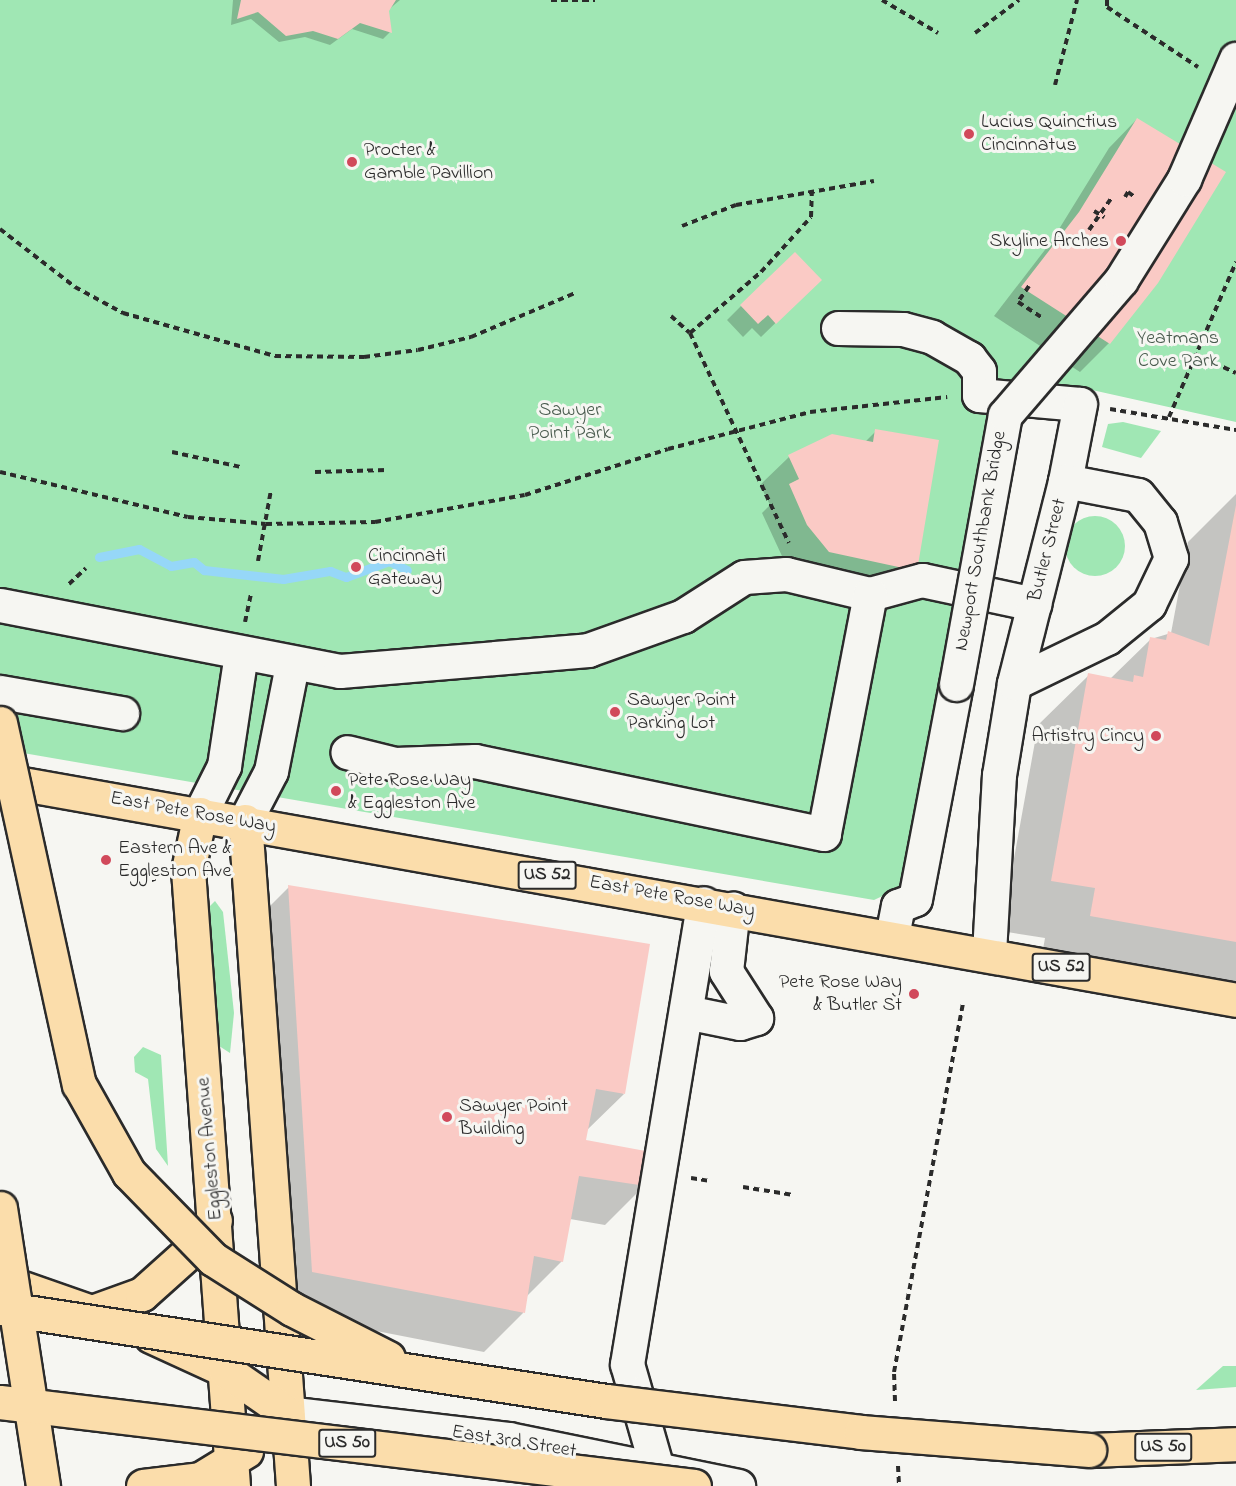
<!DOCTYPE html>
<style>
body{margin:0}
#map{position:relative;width:1236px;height:1486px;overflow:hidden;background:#f6f6f2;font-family:"Indie Flower",sans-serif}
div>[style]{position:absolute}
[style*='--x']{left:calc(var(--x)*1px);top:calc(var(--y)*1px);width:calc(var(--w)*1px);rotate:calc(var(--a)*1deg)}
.green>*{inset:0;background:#a0e7b4}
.round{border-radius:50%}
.shadow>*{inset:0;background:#0003}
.stream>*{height:9px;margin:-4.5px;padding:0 4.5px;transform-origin:4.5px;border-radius:4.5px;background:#96d7f8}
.building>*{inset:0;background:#facac5}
.path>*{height:4px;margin-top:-2px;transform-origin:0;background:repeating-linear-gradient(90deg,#2b2b2b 0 6px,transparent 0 10.5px)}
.roads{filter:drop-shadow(2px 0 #2b2b2b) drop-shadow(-2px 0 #2b2b2b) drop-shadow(0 2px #2b2b2b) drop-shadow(0 -2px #2b2b2b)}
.minor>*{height:33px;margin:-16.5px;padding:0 16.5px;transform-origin:16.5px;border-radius:16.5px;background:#f6f6f2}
.major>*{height:33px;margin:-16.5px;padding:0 16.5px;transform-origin:16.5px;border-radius:16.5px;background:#fbddab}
.highway>*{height:33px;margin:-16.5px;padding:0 16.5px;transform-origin:16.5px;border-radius:16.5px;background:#fbddab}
.bridges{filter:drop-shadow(2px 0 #2b2b2b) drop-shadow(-2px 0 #2b2b2b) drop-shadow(0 2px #2b2b2b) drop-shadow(0 -2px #2b2b2b)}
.minor-bridge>*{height:33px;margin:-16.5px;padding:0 16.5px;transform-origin:16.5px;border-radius:16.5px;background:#f6f6f2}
.highway-bridge>*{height:33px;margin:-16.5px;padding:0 16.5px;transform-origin:16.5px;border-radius:16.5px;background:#fbddab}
.dots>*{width:16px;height:16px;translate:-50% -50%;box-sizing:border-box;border:3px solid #f6f6f2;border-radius:50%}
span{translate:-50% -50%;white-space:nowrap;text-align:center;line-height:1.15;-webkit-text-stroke:6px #f6f6f2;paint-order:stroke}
.shield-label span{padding:2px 4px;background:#f6f6f2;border:2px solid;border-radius:4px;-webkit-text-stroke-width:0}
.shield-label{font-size:18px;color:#2b2b2b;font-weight:700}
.poi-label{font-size:20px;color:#2b2b2b}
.left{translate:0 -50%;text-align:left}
.right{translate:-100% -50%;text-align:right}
.park-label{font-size:20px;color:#485a4d}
.street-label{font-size:20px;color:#2b2b2b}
</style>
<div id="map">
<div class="green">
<div style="clip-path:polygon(0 0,1236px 0,1236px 422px,1083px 388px,1000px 395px,921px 878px,874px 900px,0 749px)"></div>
<div style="clip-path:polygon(1123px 422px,1161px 431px,1141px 458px,1102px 447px,1108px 424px)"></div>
<div class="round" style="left:1065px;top:516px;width:60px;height:60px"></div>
<div style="clip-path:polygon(215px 901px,223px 912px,234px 1013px,230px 1053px,216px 1044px,208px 908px)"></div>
<div style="clip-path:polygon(143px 1047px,161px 1055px,168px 1166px,156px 1149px,148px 1079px,135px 1072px,134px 1057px)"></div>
<div style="clip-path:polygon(1223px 1366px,1236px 1366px,1236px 1387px,1196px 1390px)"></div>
</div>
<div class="shadow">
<div style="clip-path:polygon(233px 0,400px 0,387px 11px,390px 32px,383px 39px,352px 29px,330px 45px,305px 37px,279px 42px,251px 19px,231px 25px)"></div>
<div style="clip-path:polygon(1137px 119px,1224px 173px,1109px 343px,1080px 372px,994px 316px,1051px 242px,1109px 148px)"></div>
<div style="clip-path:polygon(820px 280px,761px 337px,752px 328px,743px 337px,727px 320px,741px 306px)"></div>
<div style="clip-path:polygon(876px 431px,916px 570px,887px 598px,788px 569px,762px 513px,770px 505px,760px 485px,789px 457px,832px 435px,865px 442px)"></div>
<div style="clip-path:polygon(1236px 494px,1236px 1001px,1040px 966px,1045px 938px,1001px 931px,1038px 725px,1089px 675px,1110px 679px,1151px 639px,1171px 633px,1188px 542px)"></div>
<div style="clip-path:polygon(289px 887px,624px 1094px,586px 1131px,584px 1141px,645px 1185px,605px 1225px,570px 1219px,562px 1261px,526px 1297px,523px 1313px,484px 1352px,274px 1311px,250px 926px)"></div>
</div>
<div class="stream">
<div style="--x:99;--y:557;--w:41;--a:-11.3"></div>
<div style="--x:139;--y:549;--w:36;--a:28"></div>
<div style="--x:171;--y:566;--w:23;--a:-10"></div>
<div style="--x:194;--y:562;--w:13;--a:39"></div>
<div style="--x:204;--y:570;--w:80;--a:6.5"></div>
<div style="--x:283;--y:579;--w:48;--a:-9.7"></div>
<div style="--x:330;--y:571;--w:17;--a:21"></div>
<div style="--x:346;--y:577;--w:46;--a:-20.4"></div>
<div style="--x:389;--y:561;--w:20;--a:27"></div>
</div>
<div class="building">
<div style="clip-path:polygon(241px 0,396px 0,389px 11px,392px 33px,360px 23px,338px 39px,313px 31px,286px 36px,258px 12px,237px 19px)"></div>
<div style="clip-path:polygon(1137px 118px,1226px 172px,1158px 283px,1110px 344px,1021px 287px,1079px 212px)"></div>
<div style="clip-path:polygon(795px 252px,822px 280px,776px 324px,768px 315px,758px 324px,740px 305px)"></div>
<div style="clip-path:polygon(875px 429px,939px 440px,917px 571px,829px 552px,807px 525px,789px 484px,799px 479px,788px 455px,832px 434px,873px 442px)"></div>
<div style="clip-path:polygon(1236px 505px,1236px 942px,1090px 916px,1095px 888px,1051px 881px,1088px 673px,1133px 682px,1134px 675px,1143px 677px,1150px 637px,1166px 640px,1168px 631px,1209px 646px)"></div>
<div style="clip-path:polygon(288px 885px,650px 944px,625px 1094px,596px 1089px,586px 1140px,651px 1152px,646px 1186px,579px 1176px,563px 1262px,534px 1256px,525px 1313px,312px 1272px)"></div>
</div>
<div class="path">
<div style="--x:551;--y:0;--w:44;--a:0"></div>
<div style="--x:882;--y:0;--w:65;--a:30.5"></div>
<div style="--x:1107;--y:0;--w:7;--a:90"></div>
<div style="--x:1107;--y:7;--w:109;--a:33.4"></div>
<div style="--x:975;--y:33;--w:55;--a:-36.9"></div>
<div style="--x:1055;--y:85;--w:88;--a:-75.5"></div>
<div style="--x:1125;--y:197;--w:6;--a:-59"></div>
<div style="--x:1128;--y:192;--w:9;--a:36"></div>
<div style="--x:1094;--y:211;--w:12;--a:31"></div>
<div style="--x:682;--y:226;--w:58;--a:-21.3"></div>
<div style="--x:736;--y:205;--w:140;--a:-9.9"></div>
<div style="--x:0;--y:229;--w:95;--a:37.7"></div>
<div style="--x:75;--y:287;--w:55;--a:28.4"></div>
<div style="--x:123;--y:313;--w:158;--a:15.8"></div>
<div style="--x:275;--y:356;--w:89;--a:0.6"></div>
<div style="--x:364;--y:357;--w:54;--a:-7.4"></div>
<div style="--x:418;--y:350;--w:55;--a:-13.8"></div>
<div style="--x:471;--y:337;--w:113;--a:-22.9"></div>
<div style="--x:1089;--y:230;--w:38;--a:-55"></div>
<div style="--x:1029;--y:286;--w:19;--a:125"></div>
<div style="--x:1018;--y:302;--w:31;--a:33"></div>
<div style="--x:671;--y:316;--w:25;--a:42"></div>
<div style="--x:690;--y:333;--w:232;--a:64.8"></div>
<div style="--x:690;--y:333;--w:94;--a:-40.7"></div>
<div style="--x:761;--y:272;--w:74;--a:-47.7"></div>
<div style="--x:811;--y:217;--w:28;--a:-88"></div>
<div style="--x:1195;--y:354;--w:45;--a:24.9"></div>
<div style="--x:1110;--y:409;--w:128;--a:9.5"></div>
<div style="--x:1169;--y:417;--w:169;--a:-66.6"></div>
<div style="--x:172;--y:452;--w:71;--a:12.3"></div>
<div style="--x:0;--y:472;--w:193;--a:13.5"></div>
<div style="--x:188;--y:517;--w:78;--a:5.1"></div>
<div style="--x:266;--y:524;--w:109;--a:-1.1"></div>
<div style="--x:375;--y:522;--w:152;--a:-10.2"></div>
<div style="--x:525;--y:495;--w:150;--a:-17.8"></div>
<div style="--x:668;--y:449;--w:147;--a:-14.6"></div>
<div style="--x:810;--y:412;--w:138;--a:-6.2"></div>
<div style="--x:315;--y:472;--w:72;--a:-1.6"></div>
<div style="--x:258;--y:561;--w:72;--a:-79.6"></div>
<div style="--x:69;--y:584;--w:23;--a:-43"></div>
<div style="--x:245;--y:622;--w:30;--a:-78"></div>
<div style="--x:150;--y:870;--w:12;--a:70"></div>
<div style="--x:691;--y:1178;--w:20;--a:9"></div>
<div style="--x:743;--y:1187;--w:51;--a:9.1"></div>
<div style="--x:895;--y:1401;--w:29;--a:-92"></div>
<div style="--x:894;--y:1372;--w:376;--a:-79.4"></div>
<div style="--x:898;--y:1466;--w:20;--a:87"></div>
</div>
<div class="roads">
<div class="minor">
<div style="--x:838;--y:328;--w:65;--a:0.9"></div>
<div style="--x:903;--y:329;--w:30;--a:15"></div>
<div style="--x:932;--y:337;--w:43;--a:29.6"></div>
<div style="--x:969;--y:358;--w:16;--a:52"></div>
<div style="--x:979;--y:371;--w:24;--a:90"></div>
<div style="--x:979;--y:395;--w:101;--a:5.1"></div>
<div style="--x:1080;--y:404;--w:78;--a:101"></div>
<div style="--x:870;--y:594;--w:54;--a:-15.1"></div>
<div style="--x:922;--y:580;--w:115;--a:12.1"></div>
<div style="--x:0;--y:605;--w:346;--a:11"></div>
<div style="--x:340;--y:671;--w:249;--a:-4.8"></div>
<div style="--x:588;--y:650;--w:101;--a:-19.7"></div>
<div style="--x:683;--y:616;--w:72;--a:-32.6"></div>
<div style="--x:744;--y:577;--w:42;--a:-4.1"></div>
<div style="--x:786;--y:574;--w:86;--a:13.4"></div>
<div style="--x:870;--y:594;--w:244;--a:100.9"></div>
<div style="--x:824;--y:834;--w:357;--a:-168.2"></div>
<div style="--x:475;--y:761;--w:80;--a:177.9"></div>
<div style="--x:395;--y:764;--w:49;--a:-166"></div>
<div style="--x:0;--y:692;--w:124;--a:9.8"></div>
<div style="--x:200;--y:814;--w:54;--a:-63.4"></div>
<div style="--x:224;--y:766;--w:113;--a:-81.4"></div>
<div style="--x:245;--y:821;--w:56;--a:-62.5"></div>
<div style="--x:271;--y:771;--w:108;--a:-78.8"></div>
<div style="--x:892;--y:936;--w:31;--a:-79"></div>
<div style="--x:898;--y:906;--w:18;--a:-22"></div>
<div style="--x:915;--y:899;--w:219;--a:-79.2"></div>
<div style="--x:989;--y:953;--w:178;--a:-86.8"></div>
<div style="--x:999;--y:775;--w:93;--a:-80.7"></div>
<div style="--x:1014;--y:683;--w:208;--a:-75.8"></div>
<div style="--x:1065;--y:481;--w:74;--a:10.9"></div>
<div style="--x:1138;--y:495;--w:35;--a:51"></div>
<div style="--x:1160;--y:522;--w:38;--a:73"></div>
<div style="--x:1171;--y:558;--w:51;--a:115.6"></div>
<div style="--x:1149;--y:604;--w:54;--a:141"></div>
<div style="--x:1107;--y:638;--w:103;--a:154.2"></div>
<div style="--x:686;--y:1012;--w:55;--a:11.5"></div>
<div style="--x:740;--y:1023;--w:17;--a:-17"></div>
<div style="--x:756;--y:1018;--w:56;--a:-122.6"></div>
<div style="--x:726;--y:971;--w:63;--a:-83.7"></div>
<div style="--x:287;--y:1413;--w:223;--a:6.7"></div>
<div style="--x:508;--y:1439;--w:235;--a:11.5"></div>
<div style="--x:662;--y:1486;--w:127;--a:-106"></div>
<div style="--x:627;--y:1364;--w:467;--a:-80.6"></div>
</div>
<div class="major">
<div style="--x:0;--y:780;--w:1255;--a:10.09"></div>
<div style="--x:200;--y:814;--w:57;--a:102.1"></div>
<div style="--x:188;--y:870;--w:618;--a:85.82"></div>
<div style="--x:245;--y:821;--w:667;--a:85.87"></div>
<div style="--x:0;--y:1280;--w:106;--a:19.3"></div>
<div style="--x:92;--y:1312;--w:53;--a:-19.8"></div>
<div style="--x:142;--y:1294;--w:66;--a:-41.9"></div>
<div style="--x:191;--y:1250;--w:38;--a:-51"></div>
<div style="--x:151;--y:1336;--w:81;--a:24.7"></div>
<div style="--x:225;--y:1370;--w:75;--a:34.7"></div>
<div style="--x:143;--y:1486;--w:57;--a:-7"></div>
<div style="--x:200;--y:1479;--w:54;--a:-31.3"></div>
</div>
<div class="highway">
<div style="--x:1089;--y:1450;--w:147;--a:-2.3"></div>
</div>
</div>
<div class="bridges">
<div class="minor-bridge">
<div style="--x:956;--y:684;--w:273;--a:-79.7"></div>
<div style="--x:1005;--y:415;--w:178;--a:-49.3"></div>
<div style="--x:1121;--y:280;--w:119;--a:-58"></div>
<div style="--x:1184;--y:179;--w:131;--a:-66.6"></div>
</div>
<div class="highway-bridge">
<div style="--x:0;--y:723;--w:370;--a:77.7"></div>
<div style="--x:79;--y:1084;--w:102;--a:60.7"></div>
<div style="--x:129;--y:1173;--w:120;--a:45.7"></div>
<div style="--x:213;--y:1259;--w:93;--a:32.3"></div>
<div style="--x:292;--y:1309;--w:108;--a:27"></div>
<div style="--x:0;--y:1208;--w:281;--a:81.2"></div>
<div style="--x:0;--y:1308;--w:613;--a:8.72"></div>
<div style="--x:606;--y:1401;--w:257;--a:6.9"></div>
<div style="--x:861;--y:1432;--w:229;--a:4.5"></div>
<div style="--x:0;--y:1402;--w:699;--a:6.9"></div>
</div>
</div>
<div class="dots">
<div style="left:969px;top:134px;background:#d1495b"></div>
<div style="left:352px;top:162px;background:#d1495b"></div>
<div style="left:1121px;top:241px;background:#d1495b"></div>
<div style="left:356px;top:567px;background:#d1495b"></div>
<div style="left:615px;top:712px;background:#d1495b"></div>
<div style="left:1156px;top:736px;background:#d1495b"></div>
<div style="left:336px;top:791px;background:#d1495b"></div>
<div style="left:106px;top:860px;background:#d1495b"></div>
<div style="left:914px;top:994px;background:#d1495b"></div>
<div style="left:447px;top:1117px;background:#d1495b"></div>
</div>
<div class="shield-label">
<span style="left:547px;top:875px">US 52</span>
<span style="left:1061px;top:967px">US 52</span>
<span style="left:347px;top:1443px">US 50</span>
<span style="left:1163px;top:1447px">US 50</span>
</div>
<div class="poi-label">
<span class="left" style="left:981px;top:134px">Lucius Quinctius<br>Cincinnatus</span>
<span class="left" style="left:364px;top:162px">Procter &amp;<br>Gamble Pavillion</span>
<span class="right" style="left:1109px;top:241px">Skyline Arches</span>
<span class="left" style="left:368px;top:568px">Cincinnati<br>Gateway</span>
<span class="left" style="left:627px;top:712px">Sawyer Point<br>Parking Lot</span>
<span class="right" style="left:1144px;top:736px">Artistry Cincy</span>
<span class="left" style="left:348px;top:792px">Pete Rose Way<br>&amp; Eggleston Ave</span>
<span class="left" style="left:118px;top:860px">Eastern Ave &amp;<br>Eggleston Ave</span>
<span class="right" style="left:902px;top:994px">Pete Rose Way<br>&amp; Butler St</span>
<span class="left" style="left:459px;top:1118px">Sawyer Point<br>Building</span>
</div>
<div class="park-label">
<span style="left:1178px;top:350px">Yeatmans<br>Cove Park</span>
<span style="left:570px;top:422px">Sawyer<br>Point Park</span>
</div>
<div class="street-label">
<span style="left:981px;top:541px;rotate:-80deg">Newport Southbank Bridge</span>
<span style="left:1048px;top:550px;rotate:-76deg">Butler Street</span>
<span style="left:193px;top:813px;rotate:10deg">East Pete Rose Way</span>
<span style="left:672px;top:897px;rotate:10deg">East Pete Rose Way</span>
<span style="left:210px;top:1149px;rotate:-95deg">Eggleston Avenue</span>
<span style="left:514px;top:1442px;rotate:9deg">East 3rd Street</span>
</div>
</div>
